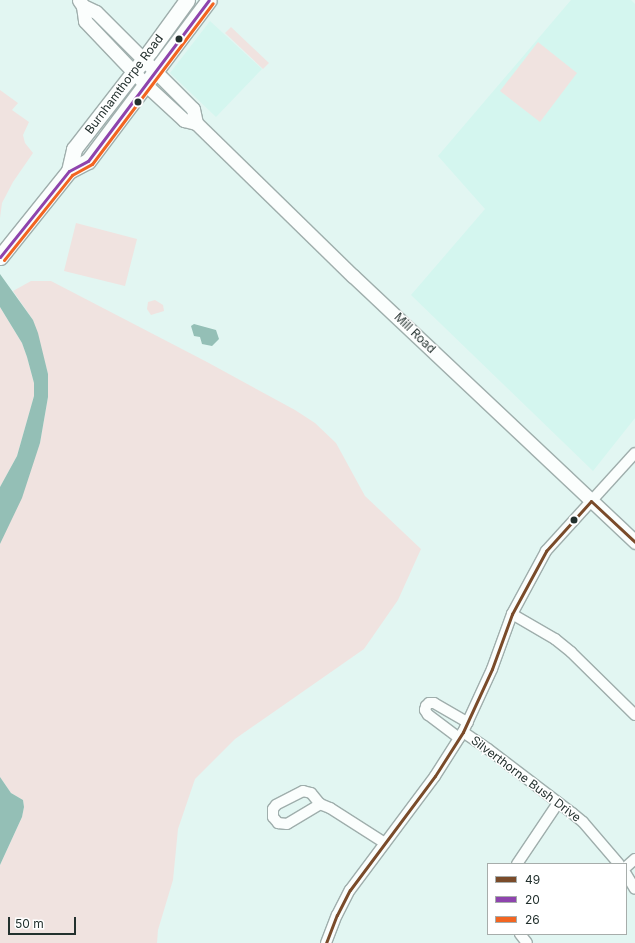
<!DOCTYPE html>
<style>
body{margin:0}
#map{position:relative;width:635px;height:943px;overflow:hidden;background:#e2f6f2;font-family:Inter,sans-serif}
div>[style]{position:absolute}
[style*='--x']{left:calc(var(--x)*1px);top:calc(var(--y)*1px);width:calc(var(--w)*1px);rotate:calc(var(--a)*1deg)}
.built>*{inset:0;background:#d4f6ef}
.green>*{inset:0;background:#f0e3e0}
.water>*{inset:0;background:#94bfb6}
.roads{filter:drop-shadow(1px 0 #9faeac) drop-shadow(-1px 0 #9faeac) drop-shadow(0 1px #9faeac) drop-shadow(0 -1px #9faeac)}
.minor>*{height:10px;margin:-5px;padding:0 5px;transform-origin:5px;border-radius:5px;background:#fbfefd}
.tertiary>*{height:13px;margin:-6.5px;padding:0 6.5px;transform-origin:6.5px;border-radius:6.5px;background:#fbfefd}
.secondary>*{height:15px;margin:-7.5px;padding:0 7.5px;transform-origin:7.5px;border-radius:7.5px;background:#fbfefd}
.bus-1>*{height:3px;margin:-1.5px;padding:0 1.5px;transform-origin:1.5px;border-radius:1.5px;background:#7a4b2a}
.bus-2>*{height:3px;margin:-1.5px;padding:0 1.5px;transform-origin:1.5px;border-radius:1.5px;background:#8e44ad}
.bus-3>*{height:3px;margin:-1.5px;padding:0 1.5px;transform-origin:1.5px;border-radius:1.5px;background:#f26522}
.dots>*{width:11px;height:11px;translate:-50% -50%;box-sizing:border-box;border:2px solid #fff;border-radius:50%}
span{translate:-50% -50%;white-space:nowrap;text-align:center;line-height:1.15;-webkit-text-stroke:3px #fff;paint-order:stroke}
.street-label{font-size:12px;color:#23312e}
.legend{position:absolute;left:487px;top:863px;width:140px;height:72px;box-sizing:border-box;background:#fff;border:1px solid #a7adab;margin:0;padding:5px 7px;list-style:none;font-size:12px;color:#23312e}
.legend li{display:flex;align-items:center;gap:8px;height:20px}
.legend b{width:20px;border:1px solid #a7adab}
.scale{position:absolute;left:8px;top:917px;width:68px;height:18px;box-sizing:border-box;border:2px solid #23312e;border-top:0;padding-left:5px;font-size:12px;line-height:14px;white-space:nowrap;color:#23312e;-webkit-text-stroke:3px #fff;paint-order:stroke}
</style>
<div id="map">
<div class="built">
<div style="clip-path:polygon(571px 0,631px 0,635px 4px,635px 418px,593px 471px,411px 295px,485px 209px,438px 156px)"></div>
<div style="clip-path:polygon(210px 21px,262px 69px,216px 117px,170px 73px)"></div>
</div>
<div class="green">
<div style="clip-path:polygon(231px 27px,269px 63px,263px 69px,225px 33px)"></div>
<div style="clip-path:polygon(538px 42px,577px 73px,540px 122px,500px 91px)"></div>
<div style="clip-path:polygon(0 90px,18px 103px,12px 110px,29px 122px,23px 135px,25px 143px,33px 153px,13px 182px,2px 203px,0 218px)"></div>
<div style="clip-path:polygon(76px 223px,137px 239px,125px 286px,64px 271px)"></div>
<div style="clip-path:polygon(31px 281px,51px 281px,207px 362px,295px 410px,315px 423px,336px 443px,365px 496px,421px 549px,398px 600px,364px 649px,235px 739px,195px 779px,178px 829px,173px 880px,158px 930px,157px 943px,0 943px,0 865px,22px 817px,24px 807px,23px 800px,11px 793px,0 777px,0 544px,40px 443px,48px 397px,48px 374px,33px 320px,13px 291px)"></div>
<div style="clip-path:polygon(155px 300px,163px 305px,164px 311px,151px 315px,147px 309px,148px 302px)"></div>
<div style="clip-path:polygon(0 307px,22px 343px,27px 357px,34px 383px,34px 396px,17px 456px,0 487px)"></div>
</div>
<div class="water">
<div style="clip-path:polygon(0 274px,33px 320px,38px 333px,48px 374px,48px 397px,40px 443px,22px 498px,0 544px,0 487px,17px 456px,34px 396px,34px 383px,27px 357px,22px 343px,0 307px)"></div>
<div style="clip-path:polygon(194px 324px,216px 330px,219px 339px,212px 346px,202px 344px,200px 337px,194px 336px,191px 326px)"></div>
<div style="clip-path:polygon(0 777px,11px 793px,23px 800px,24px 807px,22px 817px,0 865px)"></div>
</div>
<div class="roads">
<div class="minor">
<div style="--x:512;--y:614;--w:50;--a:30.2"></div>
<div style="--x:555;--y:639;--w:21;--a:39"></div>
<div style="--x:571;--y:652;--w:90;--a:44.5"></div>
<div style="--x:463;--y:732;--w:30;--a:34"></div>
<div style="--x:488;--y:749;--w:106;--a:37.3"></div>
<div style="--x:572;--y:813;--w:14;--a:39"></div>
<div style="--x:583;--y:822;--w:55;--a:49.4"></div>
<div style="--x:459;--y:738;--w:39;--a:-143"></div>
<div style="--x:428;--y:715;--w:6;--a:-121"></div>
<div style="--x:425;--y:710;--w:4;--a:-76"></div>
<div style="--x:426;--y:706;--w:4;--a:-45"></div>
<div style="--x:429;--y:703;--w:5;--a:0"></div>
<div style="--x:434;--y:703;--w:39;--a:30"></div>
<div style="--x:320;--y:804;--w:14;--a:-129"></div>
<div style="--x:311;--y:793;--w:8;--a:-166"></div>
<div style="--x:303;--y:791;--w:30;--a:153"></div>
<div style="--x:276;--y:805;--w:5;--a:127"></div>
<div style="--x:273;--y:809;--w:8;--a:90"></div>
<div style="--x:273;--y:817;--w:8;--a:50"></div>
<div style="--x:278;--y:823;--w:9;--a:6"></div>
<div style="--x:287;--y:824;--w:39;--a:-31"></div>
<div style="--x:320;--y:804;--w:11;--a:22"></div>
<div style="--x:330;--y:808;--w:65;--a:32.5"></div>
<div style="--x:517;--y:864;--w:73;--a:-56.1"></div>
<div style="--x:626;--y:867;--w:12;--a:-42"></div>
<div style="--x:626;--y:874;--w:17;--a:59"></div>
<div style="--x:520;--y:934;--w:11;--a:52"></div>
<div style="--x:326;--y:943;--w:30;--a:-69"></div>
<div style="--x:337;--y:915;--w:28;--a:-63"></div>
<div style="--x:350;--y:890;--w:142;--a:-53.3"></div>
<div style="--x:435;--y:776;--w:52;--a:-57.5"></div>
<div style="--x:463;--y:732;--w:69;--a:-65.3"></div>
<div style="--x:492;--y:669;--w:59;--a:-70"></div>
<div style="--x:512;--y:614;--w:72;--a:-61.6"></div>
<div style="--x:546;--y:551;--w:132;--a:-47.8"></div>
</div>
<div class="tertiary">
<div style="--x:79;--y:0;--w:7;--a:56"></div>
<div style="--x:83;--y:6;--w:15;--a:82"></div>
<div style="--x:85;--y:21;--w:88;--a:46.4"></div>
<div style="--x:146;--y:85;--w:52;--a:42.6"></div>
<div style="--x:184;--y:120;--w:12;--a:14"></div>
<div style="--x:196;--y:123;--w:219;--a:44.3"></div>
<div style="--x:353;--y:276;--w:388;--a:43.3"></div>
<div style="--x:83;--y:6;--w:14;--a:25"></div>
<div style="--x:96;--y:12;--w:137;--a:45"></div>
<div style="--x:193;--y:109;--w:14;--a:78"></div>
</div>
<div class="secondary">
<div style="--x:69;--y:171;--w:23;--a:-77"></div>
<div style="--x:74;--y:149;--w:124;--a:-52.2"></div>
<div style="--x:150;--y:51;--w:63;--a:-54"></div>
<div style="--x:0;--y:257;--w:110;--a:-51.3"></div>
<div style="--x:69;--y:171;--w:21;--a:-28"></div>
<div style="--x:88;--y:161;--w:201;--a:-53.1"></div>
</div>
</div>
<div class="bus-1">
<div style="--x:326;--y:943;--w:30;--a:-69"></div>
<div style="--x:337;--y:915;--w:28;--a:-63"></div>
<div style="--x:350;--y:890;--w:142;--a:-53.3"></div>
<div style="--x:435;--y:776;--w:52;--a:-57.5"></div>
<div style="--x:463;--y:732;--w:69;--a:-65.3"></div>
<div style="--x:492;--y:669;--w:59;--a:-70"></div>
<div style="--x:512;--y:614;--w:72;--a:-61.6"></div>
<div style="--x:546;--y:551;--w:67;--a:-48"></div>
<div style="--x:591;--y:501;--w:60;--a:43"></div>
</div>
<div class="bus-2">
<div style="--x:0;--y:257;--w:110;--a:-51.3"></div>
<div style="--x:69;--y:171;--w:21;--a:-28"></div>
<div style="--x:88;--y:161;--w:201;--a:-53.1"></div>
</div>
<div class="bus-3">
<div style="--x:4;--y:260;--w:109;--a:-51.3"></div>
<div style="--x:72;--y:175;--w:23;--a:-29"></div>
<div style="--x:92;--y:164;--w:201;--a:-53.1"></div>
</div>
<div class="dots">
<div style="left:179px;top:39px;background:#23312e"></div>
<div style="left:138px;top:102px;background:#23312e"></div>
<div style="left:574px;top:520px;background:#23312e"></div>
</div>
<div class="street-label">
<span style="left:124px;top:84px;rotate:-53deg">Burnhamthorpe Road</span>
<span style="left:415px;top:333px;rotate:44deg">Mill Road</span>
<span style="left:526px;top:779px;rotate:37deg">Silverthorne Bush Drive</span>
</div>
<ul class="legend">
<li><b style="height:5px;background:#7a4b2a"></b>49</li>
<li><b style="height:5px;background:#8e44ad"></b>20</li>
<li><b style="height:5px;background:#f26522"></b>26</li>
</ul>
<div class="scale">50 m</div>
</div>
